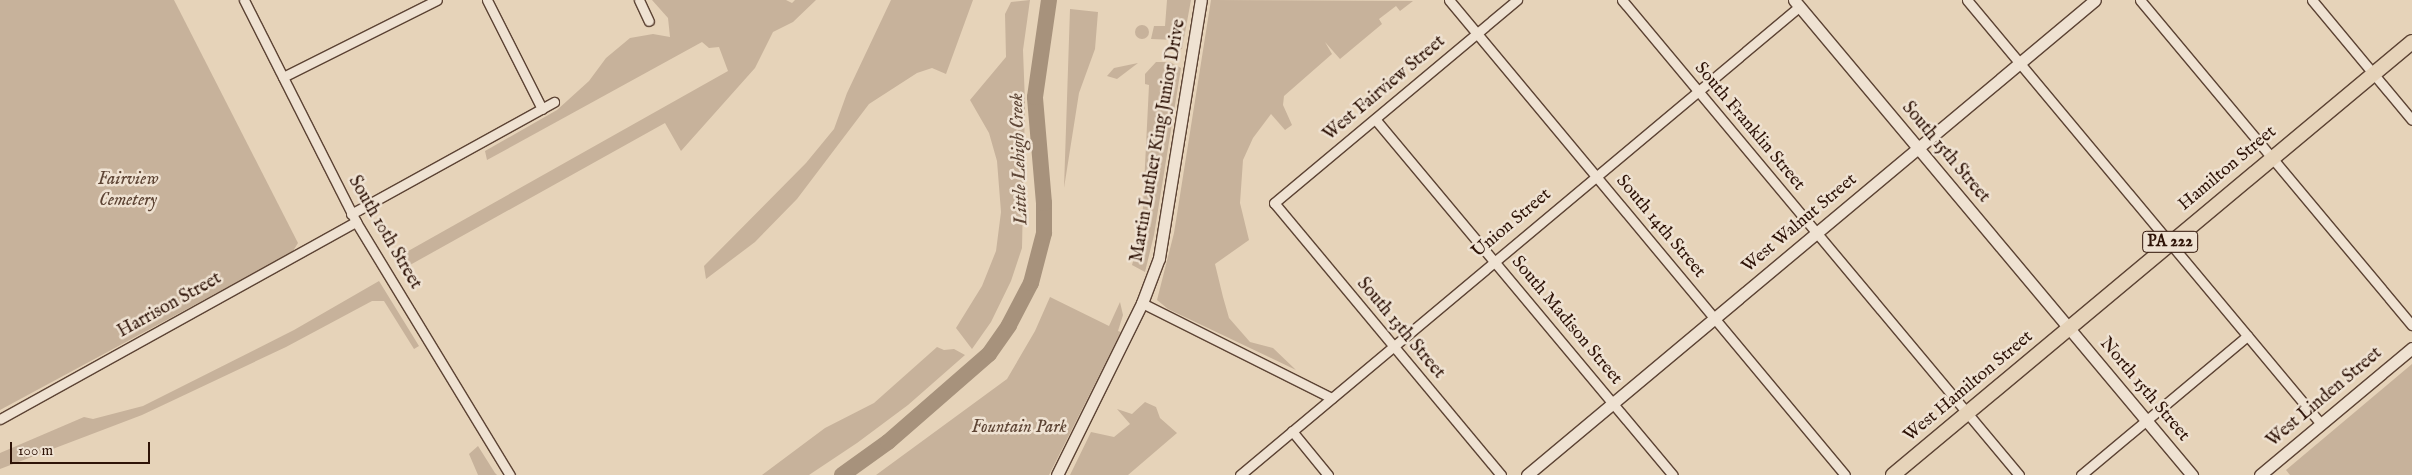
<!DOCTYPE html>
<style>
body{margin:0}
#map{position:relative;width:2412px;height:475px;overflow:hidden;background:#e6d3b9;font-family:"IM FELL English",serif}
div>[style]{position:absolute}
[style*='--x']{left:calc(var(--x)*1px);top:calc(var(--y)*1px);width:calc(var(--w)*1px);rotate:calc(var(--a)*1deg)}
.green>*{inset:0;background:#c7b29b}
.round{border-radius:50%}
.river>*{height:16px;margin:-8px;padding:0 8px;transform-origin:8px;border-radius:8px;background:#a7927c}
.roads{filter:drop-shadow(1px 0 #5c4334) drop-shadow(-1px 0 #5c4334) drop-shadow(0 1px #5c4334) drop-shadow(0 -1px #5c4334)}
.street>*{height:9px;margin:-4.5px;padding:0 4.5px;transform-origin:4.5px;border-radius:4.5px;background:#efe2d2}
.secondary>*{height:11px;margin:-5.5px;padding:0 5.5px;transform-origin:5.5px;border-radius:5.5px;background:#efe2d2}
.primary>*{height:14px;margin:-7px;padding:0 7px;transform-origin:7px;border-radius:7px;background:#e6d3b9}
span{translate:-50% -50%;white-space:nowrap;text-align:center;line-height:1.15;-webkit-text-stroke:5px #efe2d2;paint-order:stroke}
.shield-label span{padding:1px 4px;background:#efe2d2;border:1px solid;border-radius:4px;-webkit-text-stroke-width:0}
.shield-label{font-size:16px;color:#2e1307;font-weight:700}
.street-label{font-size:18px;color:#2e1307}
.park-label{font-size:18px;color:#5c4333;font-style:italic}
.water-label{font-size:19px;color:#5e4636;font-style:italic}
.scale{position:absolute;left:10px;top:442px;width:140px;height:22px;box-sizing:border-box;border:2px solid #2e1307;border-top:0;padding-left:6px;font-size:15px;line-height:18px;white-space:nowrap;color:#2e1307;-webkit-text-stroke:4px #efe2d2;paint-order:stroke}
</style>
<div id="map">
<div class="green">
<div style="clip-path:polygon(0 0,174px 0,298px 243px,293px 251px,265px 267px,0 410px)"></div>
<div style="clip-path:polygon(652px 0,786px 0,792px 3px,795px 0,816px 0,793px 22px,773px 32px,755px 68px,681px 151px,665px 123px,401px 270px,394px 259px,728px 71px,719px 47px,709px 48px,702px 42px,487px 160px,485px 151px,557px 110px,589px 81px,606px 58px,630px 38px,653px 34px,670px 37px,668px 18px)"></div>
<div style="clip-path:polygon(891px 0,973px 0,946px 74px,932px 68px,917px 73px,869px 104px,797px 199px,755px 242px,706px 279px,704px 266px,806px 163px,834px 129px,847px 93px)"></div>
<div style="clip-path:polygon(1030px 0,1023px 50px,1025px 103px,1022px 248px,1011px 281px,991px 322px,972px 349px,956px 328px,982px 286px,996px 251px,1001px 212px,997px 161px,989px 133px,970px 100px,1006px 57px,1005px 14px,1011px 2px)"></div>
<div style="clip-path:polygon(1167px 0,1191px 0,1182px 49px,1176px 50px,1176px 40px,1151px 39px,1154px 26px,1165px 26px)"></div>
<div style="clip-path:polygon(1211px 0,1413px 1px,1400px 11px,1396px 6px,1379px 19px,1382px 24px,1340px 59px,1325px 42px,1332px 54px,1284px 96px,1283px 105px,1292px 125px,1285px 130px,1271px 114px,1253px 138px,1243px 160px,1240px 203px,1249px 240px,1215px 264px,1223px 297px,1229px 318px,1250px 342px,1273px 348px,1296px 370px,1168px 309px,1157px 300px,1174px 233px)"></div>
<div style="clip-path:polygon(1070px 9px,1098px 12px,1095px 49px,1079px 93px,1064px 188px)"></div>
<div class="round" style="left:1135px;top:25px;width:14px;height:14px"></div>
<div style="clip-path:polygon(1156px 62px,1170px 62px,1181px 68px,1154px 235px,1145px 272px,1132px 265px,1141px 234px,1143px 206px,1149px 85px,1145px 84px,1145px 74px)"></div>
<div style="clip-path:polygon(1138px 63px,1117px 79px,1107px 76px,1114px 68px)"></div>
<div style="clip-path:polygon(379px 281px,419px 346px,414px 349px,384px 301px,372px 301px,286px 347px,142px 415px,0 469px,0 453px,84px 417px,93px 419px,143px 406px,294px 330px)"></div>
<div style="clip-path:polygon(1050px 297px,1109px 326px,1120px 302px,1123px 315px,1118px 331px,1121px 332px,1049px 475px,876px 475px,1007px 379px,1035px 331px)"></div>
<div style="clip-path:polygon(937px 347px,944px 350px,954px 349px,965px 355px,908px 405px,857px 443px,809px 475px,762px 475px,825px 428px,874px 403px)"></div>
<div style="clip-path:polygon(2412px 364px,2412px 475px,2290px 475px,2286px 470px)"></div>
<div style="clip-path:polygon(1145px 402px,1156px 407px,1160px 418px,1177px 433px,1128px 475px,1070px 475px,1091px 432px,1114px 437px,1130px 424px,1117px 409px,1132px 414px)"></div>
<div style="clip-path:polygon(478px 446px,495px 473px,497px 475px,478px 475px,469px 454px)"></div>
</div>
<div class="river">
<div style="--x:842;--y:475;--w:57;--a:-35.7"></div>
<div style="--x:888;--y:442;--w:134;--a:-41.1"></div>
<div style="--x:989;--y:354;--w:35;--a:-55"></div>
<div style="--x:1009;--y:325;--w:47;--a:-62.4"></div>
<div style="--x:1031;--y:283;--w:52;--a:-75.4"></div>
<div style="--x:1044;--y:233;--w:30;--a:-90"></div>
<div style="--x:1044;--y:203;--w:106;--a:-94.9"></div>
<div style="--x:1035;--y:97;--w:98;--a:-81.8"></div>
</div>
<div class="roads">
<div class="street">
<div style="--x:244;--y:0;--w:249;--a:63.2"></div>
<div style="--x:356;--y:222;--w:296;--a:58.7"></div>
<div style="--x:487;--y:0;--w:122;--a:63.2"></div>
<div style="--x:639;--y:0;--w:23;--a:65"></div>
<div style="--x:1449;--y:0;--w:618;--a:50.18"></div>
<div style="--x:1622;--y:0;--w:619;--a:50.11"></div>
<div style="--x:1967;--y:0;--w:552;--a:50.14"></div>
<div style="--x:2140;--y:0;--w:424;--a:50.1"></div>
<div style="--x:2312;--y:0;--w:156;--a:50.2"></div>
<div style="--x:283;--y:77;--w:172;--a:-26.6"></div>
<div style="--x:1375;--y:119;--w:464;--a:50.1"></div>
<div style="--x:351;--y:214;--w:232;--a:-28.9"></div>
<div style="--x:1142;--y:303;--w:212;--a:26.6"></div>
<div style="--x:0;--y:419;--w:407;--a:-29"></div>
<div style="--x:1292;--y:431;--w:57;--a:50.7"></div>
<div style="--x:1240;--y:475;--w:730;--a:-39.95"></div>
<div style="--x:1501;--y:475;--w:354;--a:-129.8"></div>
<div style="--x:1274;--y:203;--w:317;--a:-39.9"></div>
<div style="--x:2081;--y:475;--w:217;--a:-39.9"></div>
</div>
<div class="secondary">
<div style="--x:1794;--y:0;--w:620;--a:50.04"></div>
<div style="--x:1057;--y:475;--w:192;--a:-63.7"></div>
<div style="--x:1142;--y:303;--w:48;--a:-69.3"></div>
<div style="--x:1159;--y:258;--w:261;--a:-80.8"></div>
<div style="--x:1527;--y:475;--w:740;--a:-39.9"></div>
<div style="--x:2260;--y:475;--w:198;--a:-39.9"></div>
</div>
<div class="primary">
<div style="--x:1893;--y:475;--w:676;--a:-39.84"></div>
</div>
</div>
<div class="shield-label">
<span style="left:2170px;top:242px">PA 222</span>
</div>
<div class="street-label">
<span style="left:1385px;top:89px;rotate:-40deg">West Fairview Street</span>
<span style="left:1749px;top:127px;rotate:50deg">South Franklin Street</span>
<span style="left:1159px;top:141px;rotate:-80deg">Martin Luther King Junior Drive</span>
<span style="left:1945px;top:153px;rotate:50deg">South 15th Street</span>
<span style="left:2228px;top:169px;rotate:-40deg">Hamilton Street</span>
<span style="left:1512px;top:224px;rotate:-40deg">Union Street</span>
<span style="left:1800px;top:224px;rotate:-40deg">West Walnut Street</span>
<span style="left:1660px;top:227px;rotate:50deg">South 14th Street</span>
<span style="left:384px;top:233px;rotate:60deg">South 10th Street</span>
<span style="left:170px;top:306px;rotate:-29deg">Harrison Street</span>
<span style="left:1566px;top:321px;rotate:50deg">South Madison Street</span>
<span style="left:1400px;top:329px;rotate:50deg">South 13th Street</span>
<span style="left:1969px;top:387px;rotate:-40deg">West Hamilton Street</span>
<span style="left:2144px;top:390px;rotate:50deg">North 15th Street</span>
<span style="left:2325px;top:398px;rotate:-40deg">West Linden Street</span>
</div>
<div class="park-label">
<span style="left:128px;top:191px">Fairview<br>Cemetery</span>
<span style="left:1019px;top:428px">Fountain Park</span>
</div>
<div class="water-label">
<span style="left:1020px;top:159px;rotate:-92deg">Little Lehigh Creek</span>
</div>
<div class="scale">100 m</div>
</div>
